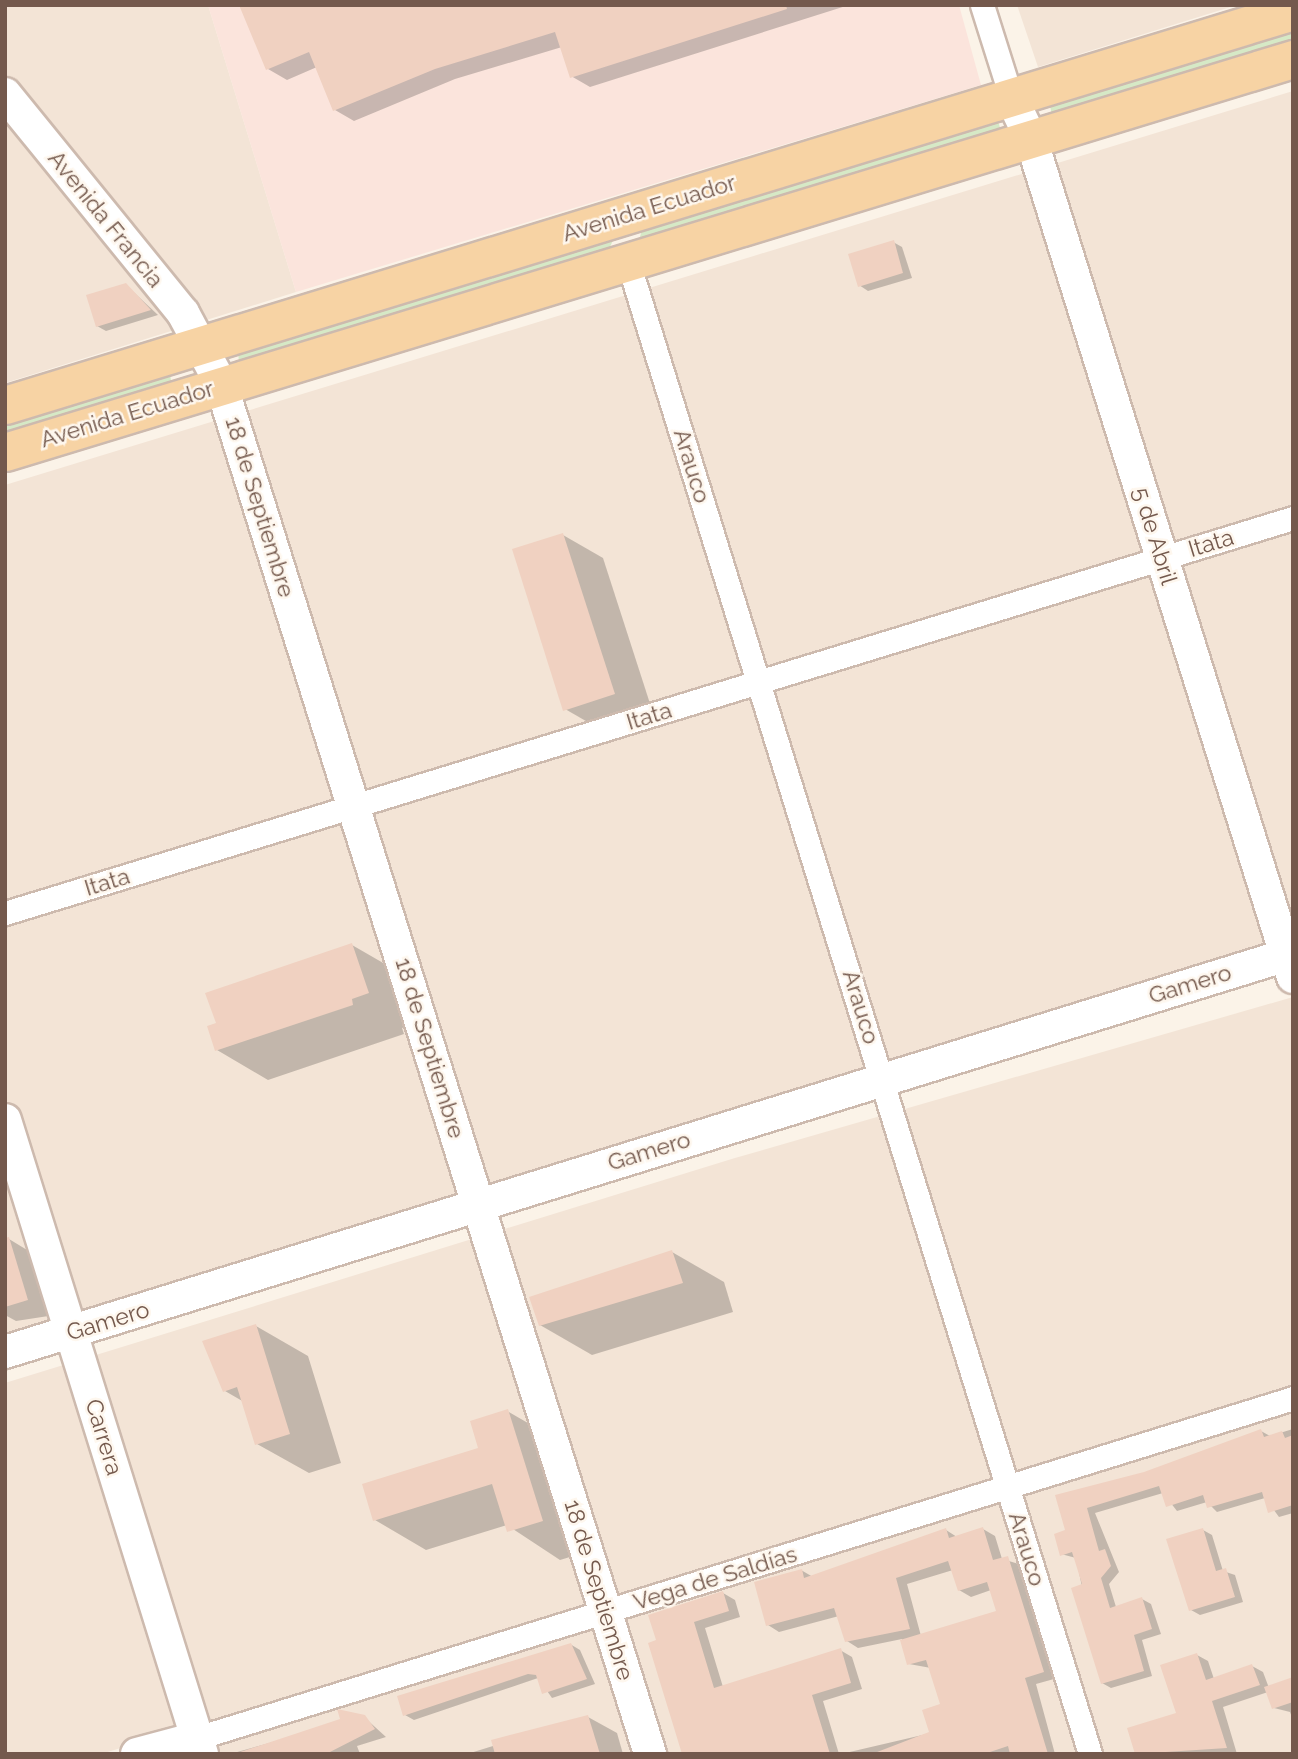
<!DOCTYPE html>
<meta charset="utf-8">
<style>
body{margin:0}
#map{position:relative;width:1298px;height:1759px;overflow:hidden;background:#fbf3e8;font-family:Raleway,sans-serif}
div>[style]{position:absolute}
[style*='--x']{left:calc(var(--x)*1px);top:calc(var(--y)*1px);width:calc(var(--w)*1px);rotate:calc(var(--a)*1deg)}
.residential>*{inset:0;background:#f3e4d6}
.commercial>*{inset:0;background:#fbe4dc}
.green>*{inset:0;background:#d6e9c6}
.shadow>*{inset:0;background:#0003}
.building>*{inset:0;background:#f0d1c1}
.roads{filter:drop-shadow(2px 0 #cdbaae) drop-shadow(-2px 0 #cdbaae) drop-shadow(0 2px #cdbaae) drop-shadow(0 -2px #cdbaae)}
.street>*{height:23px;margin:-11.5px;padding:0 11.5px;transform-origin:11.5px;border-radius:11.5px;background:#fff}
.secondary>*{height:32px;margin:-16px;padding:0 16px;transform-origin:16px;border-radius:16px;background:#fff}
.primary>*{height:37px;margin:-18.5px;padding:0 18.5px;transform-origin:18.5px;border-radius:18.5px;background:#f7d3a4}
span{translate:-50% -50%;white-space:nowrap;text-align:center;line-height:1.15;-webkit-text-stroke:5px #fef7ee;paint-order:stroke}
.street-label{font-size:23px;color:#74594d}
.frame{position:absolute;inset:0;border:7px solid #74594d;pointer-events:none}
</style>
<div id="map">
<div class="residential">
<div style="clip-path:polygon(5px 5px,208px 5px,296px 292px,5px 383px)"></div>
<div style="clip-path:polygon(1017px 5px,1237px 5px,1038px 67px)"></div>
<div style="clip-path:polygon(1293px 91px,1293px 943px,5px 1338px,5px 485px)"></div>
<div style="clip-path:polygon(1293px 997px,1293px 1390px,101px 1754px,5px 1754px,5px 1383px,735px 1158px)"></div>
<div style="clip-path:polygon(1293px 1407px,1293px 1754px,159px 1754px)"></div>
</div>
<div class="commercial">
<div style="clip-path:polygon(208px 5px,959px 5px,981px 85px,296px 292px)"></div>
</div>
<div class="green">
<div style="clip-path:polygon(1293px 15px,1293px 54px,1054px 126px,1047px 90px)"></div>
<div style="clip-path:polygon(994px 106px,1002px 135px,637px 249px,642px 229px)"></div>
<div style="clip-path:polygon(620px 224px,607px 254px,239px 367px,238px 345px)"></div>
<div style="clip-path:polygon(169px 364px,171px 381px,5px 435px,5px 417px)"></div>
</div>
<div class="shadow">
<div style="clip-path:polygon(241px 5px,849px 5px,590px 87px,571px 76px,562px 47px,455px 79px,354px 121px,335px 110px,317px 67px,287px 80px,268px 69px)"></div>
<div style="clip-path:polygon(893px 242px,902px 247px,912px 278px,868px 291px,859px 285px)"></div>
<div style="clip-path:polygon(126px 285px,158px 315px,106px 331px,97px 326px)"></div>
<div style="clip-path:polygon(563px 535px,603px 558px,654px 716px,605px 732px,565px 709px)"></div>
<div style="clip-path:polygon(352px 945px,404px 975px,420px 1023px,402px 1028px,404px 1034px,268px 1080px,217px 1050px,218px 1024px)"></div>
<div style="clip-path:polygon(9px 1239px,37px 1256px,55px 1315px,16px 1321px,5px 1315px)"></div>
<div style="clip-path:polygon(672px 1252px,724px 1282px,733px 1312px,592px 1355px,540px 1325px)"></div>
<div style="clip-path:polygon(256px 1326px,308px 1356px,341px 1463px,309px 1473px,257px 1444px,244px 1402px,225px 1391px)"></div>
<div style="clip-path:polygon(507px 1411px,559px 1441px,593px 1550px,560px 1560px,507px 1525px,426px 1550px,375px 1520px,481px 1449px)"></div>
<div style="clip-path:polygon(1293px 1429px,1293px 1484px,1286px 1485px,1293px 1513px,1279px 1517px,1265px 1498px,1217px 1512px,1207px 1502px,1177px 1511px,1163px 1493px,1095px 1513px,1119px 1572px,1109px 1584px,1116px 1607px,1142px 1599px,1151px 1604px,1161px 1634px,1142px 1640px,1152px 1676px,1111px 1688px,1102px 1683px,1076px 1558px,1061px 1554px,1067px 1532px,1057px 1496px,1144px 1474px,1261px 1431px,1270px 1436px)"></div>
<div style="clip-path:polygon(evenodd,983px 1529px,995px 1536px,1002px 1559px,1019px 1564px,1054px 1679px,1036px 1684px,1055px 1754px,841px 1754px,931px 1733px,942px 1706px,931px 1668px,909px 1664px,902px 1639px,858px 1648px,847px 1641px,839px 1616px,779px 1632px,768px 1625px,801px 1570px,813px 1577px,946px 1530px,957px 1537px,983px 1529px,953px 1570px,959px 1590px,971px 1597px,991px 1590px,998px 1613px,921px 1636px,907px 1584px,953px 1570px)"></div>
<div style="clip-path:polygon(1203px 1530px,1212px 1535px,1223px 1571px,1235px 1575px,1243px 1602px,1200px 1615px,1191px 1610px)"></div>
<div style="clip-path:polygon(723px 1593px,735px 1600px,740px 1617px,705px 1628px,723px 1687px,840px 1650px,852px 1657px,862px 1689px,823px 1701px,839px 1754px,685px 1754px,658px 1641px)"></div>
<div style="clip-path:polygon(570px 1644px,580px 1650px,595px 1684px,552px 1698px,538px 1678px,414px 1720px,405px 1715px)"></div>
<div style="clip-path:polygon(1197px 1655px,1208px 1661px,1214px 1679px,1252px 1666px,1263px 1672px,1269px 1688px,1293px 1679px,1293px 1720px,1290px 1712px,1274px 1708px,1268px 1692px,1223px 1707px,1237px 1754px,1135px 1754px,1178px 1714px)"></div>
<div style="clip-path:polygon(364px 1717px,386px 1737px,357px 1746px,360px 1754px,230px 1754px)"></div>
<div style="clip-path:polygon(588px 1717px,617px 1733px,623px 1754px,467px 1754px)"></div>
</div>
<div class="building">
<div style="clip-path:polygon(239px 5px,786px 5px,787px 9px,570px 78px,555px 32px,435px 69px,333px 111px,309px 52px,266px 70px)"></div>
<div style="clip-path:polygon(894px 240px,903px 273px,858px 287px,848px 254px)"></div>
<div style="clip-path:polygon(126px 283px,151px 310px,96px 327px,86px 295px)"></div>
<div style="clip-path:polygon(563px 533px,615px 694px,563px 711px,512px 549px)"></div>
<div style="clip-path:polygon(352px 943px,369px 993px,352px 999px,353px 1005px,215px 1051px,207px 1026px,216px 1023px,205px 993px)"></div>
<div style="clip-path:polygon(9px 1237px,28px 1300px,5px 1307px,5px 1238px)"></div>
<div style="clip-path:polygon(672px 1250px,683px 1283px,539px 1326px,529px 1297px)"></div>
<div style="clip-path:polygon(256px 1324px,290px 1434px,255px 1445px,237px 1387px,223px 1392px,202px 1341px)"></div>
<div style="clip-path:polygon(508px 1409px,543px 1521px,507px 1532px,492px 1484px,373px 1521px,362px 1484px,478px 1448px,470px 1421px)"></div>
<div style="clip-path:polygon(1261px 1429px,1264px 1437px,1282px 1431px,1285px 1438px,1293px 1435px,1293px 1505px,1268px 1513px,1262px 1492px,1207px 1508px,1203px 1495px,1166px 1507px,1159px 1486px,1087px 1508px,1099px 1551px,1105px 1549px,1111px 1566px,1101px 1578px,1110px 1608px,1142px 1597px,1152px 1629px,1134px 1635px,1144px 1671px,1101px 1684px,1071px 1588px,1082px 1584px,1072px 1552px,1060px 1556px,1054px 1534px,1065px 1530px,1055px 1495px,1144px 1472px)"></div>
<div style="clip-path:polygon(983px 1527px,993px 1560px,1008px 1556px,1044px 1672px,1025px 1678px,1048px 1754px,1010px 1754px,1008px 1746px,984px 1754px,872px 1754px,929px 1732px,922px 1710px,940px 1704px,926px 1660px,907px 1665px,900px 1640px,996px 1611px,987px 1582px,958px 1591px,948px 1561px,896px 1578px,910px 1629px,845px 1642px,834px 1608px,766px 1626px,754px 1582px,802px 1569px,804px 1578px,946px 1528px,949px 1538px)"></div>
<div style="clip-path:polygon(1203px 1528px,1216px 1571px,1226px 1568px,1235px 1597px,1189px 1611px,1166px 1539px)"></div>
<div style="clip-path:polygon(723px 1591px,729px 1611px,694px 1622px,714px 1688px,841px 1648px,851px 1683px,812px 1695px,830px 1754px,682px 1754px,648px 1643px,656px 1640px,648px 1615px)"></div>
<div style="clip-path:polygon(571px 1643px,587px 1679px,542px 1694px,536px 1675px,528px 1674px,403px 1716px,397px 1696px)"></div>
<div style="clip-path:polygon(1197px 1653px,1206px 1680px,1252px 1664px,1260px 1685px,1212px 1701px,1227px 1748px,1135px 1754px,1127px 1728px,1176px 1713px,1160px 1665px)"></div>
<div style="clip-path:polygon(1293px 1677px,1293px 1702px,1272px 1709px,1264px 1687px)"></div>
<div style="clip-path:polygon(337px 1709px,365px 1715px,375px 1729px,326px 1754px,234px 1754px,340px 1719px)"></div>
<div style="clip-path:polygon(588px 1715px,600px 1754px,495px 1754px,491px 1740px)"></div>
</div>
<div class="roads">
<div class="street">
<div style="--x:982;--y:5;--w:96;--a:72.5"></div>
<div style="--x:628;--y:262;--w:1562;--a:72.79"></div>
<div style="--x:5;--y:913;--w:1347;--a:-17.05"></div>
<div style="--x:197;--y:1738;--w:1148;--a:-17.23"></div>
</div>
<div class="secondary">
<div style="--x:5;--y:94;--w:282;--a:50.9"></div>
<div style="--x:183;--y:313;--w:81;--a:61.8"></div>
<div style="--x:221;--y:384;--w:1436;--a:72.61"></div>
<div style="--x:1011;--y:97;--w:47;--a:64.5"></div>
<div style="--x:1031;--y:139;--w:878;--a:72.64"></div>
<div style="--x:5;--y:1120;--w:664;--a:72.74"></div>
<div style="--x:5;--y:1352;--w:1348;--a:-17.21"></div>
<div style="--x:137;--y:1754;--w:62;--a:-14.9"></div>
</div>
<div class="primary">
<div style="--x:5;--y:405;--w:1347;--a:-17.01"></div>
<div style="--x:5;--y:452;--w:1347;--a:-16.97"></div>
</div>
</div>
<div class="street-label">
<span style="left:649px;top:208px;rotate:-17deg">Avenida Ecuador</span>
<span style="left:106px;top:219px;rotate:51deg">Avenida Francia</span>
<span style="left:127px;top:414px;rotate:-17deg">Avenida Ecuador</span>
<span style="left:692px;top:466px;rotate:73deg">Arauco</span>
<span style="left:260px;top:507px;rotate:73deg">18 de Septiembre</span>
<span style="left:1155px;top:536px;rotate:73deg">5 de Abril</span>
<span style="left:1211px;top:543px;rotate:-17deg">Itata</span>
<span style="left:649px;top:716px;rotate:-17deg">Itata</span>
<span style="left:107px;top:882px;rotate:-17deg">Itata</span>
<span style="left:1190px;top:984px;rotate:-17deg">Gamero</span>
<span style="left:861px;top:1007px;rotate:73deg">Arauco</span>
<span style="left:430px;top:1048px;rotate:73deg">18 de Septiembre</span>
<span style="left:649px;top:1151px;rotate:-17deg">Gamero</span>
<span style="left:108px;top:1321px;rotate:-17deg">Gamero</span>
<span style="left:104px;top:1437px;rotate:73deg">Carrera</span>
<span style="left:1027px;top:1549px;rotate:73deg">Arauco</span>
<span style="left:715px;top:1578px;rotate:-17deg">Vega de Saldías</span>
<span style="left:599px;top:1590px;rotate:73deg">18 de Septiembre</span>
</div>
<div class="frame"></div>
</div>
